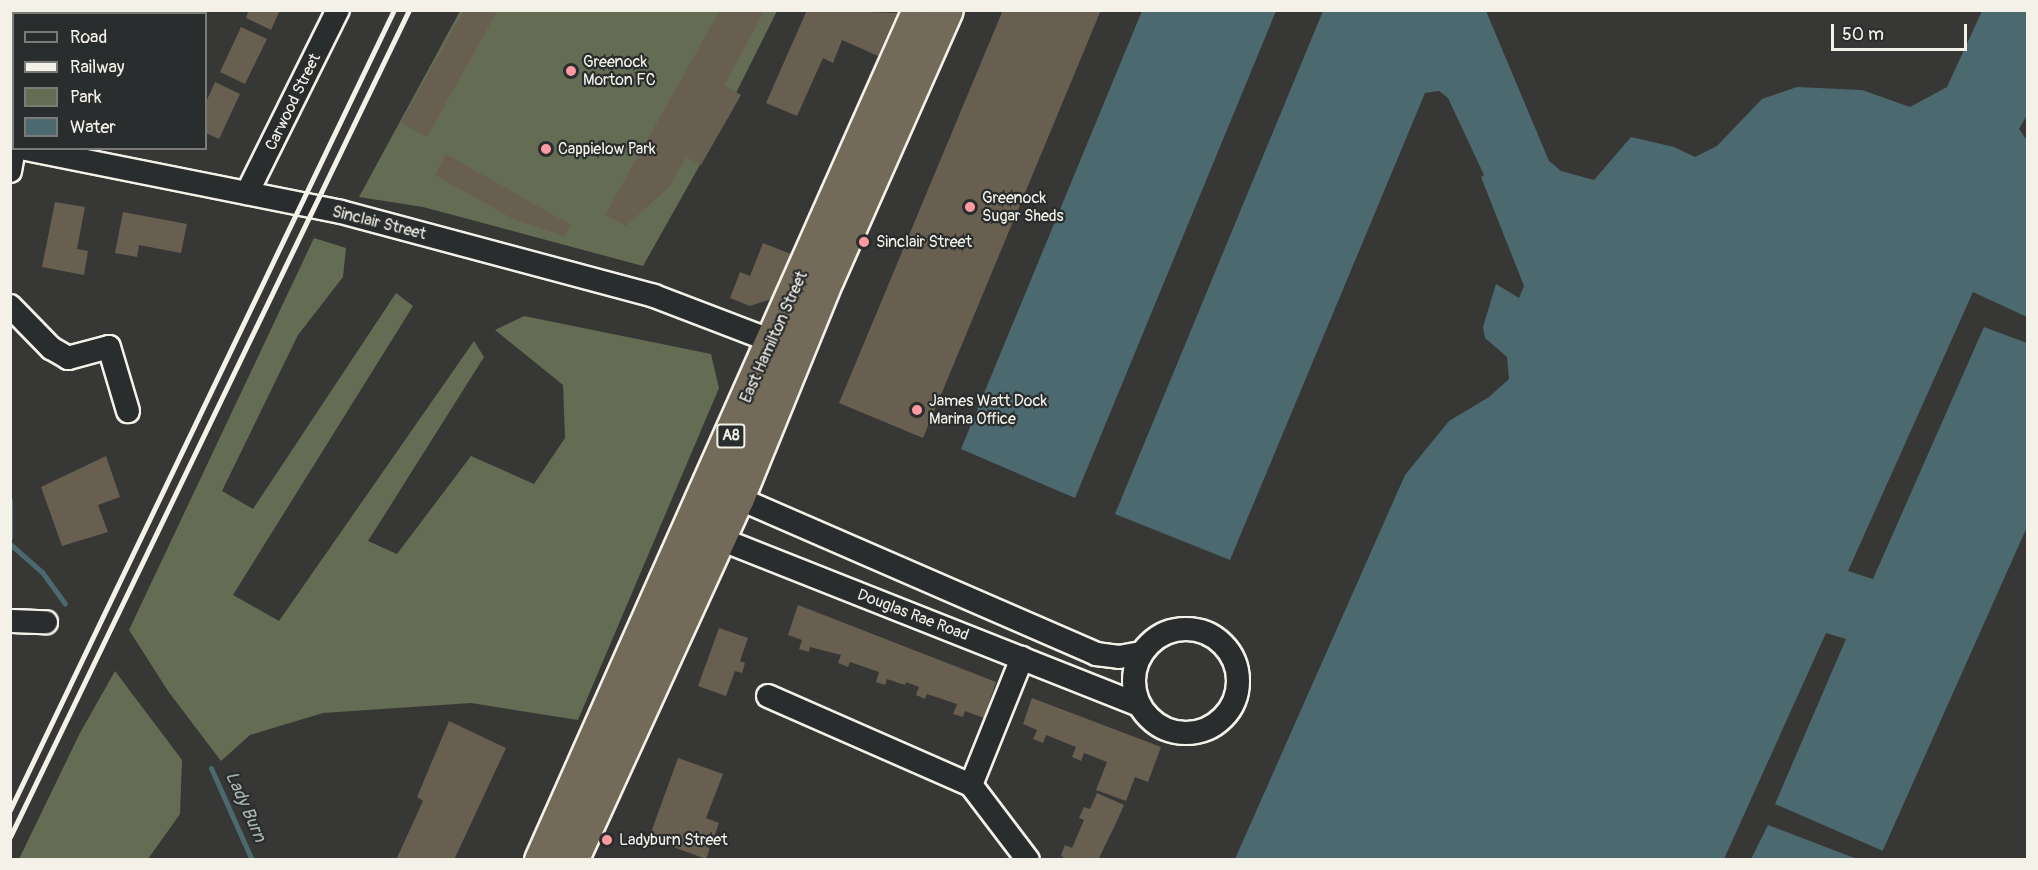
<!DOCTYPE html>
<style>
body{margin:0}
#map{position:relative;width:2038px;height:870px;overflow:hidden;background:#373735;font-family:Pangolin,sans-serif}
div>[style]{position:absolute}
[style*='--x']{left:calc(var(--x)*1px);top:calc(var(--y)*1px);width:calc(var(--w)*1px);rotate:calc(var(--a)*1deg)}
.green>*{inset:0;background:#646d53}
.water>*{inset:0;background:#4c6970}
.pier>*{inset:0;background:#373735}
.stream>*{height:5px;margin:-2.5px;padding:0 2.5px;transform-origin:2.5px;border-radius:2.5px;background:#4c6970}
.building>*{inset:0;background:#695f50}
.roads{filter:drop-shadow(2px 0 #f4f1e8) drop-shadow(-2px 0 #f4f1e8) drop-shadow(0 2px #f4f1e8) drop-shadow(0 -2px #f4f1e8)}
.minor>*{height:22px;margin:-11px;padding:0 11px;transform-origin:11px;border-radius:11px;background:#2a2d2e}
.minor>.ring{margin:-11px;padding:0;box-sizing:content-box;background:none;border:22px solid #2a2d2e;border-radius:50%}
.trunk>*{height:33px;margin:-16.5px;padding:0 16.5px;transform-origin:16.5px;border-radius:16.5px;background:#746a5a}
.rail>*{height:4.5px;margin:-2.25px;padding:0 2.25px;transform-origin:2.25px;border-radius:2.25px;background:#f4f1e8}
.dots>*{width:16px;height:16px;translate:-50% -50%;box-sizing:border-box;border:3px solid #2a2d2e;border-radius:50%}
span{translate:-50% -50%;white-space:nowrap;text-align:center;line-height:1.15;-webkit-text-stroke:4.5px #2a2d2e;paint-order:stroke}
.shield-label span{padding:2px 4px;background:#2a2d2e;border:2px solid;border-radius:4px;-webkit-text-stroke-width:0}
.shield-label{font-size:15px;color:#f4f1e8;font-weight:700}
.poi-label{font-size:16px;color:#f4f1e8}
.left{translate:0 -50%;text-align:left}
.street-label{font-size:16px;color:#f4f1e8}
.water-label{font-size:18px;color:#a8b4b2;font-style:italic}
.frame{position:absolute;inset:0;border:12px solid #f4f1e8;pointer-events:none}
.legend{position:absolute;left:12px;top:12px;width:195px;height:138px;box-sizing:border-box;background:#2a2d2e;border:2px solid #7b7b78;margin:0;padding:8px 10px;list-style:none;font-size:18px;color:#f4f1e8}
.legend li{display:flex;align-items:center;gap:12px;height:30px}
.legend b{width:30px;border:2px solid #7b7b78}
.scale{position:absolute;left:1831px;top:24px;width:136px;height:27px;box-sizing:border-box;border:3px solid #f4f1e8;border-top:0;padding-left:8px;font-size:18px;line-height:21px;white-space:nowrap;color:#f4f1e8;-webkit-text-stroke:4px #2a2d2e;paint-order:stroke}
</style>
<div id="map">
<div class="green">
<div style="clip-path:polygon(460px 11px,777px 11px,701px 163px,643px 266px,423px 207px,359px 197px)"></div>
<div style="clip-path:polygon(314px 238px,346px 248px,343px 277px,298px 335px,222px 491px,253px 509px,396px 293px,413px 306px,233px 595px,279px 621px,474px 341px,484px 357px,368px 541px,397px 554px,471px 456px,534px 484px,565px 438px,563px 385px,495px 330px,524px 316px,711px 354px,719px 388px,578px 720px,471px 703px,323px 713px,250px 735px,221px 761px,168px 691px,129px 630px)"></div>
<div style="clip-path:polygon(115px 671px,182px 760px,180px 814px,148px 859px,19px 859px,80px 733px)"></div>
</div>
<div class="water">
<div style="clip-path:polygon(1142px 11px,1276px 11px,1075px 498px,961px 449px)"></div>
<div style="clip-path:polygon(1323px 11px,1486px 11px,1549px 161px,1561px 171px,1594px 180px,1631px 137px,1674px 147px,1695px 157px,1717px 146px,1762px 99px,1797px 87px,1862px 90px,1910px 107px,1947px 87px,1982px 11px,2027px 11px,2027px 115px,2019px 129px,2028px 142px,2027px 527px,1879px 859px,1235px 859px,1405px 475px,1449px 421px,1489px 397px,1509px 379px,1507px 357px,1485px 338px,1483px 327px,1496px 284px,1519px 298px,1524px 286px,1481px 177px,1484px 175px,1448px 98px,1439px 91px,1425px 93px,1230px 560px,1115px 514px)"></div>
</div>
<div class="pier">
<div style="clip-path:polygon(1973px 292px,2027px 317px,2027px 343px,1984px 327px,1873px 579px,1848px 571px)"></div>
<div style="clip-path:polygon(1826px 633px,1846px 639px,1775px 804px,1883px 851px,1880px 859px,1857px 859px,1768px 825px,1751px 859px,1724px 859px)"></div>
</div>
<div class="stream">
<div style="--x:10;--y:500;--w:37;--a:90"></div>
<div style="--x:10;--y:544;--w:43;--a:41.2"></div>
<div style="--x:42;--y:572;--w:39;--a:54"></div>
<div style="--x:211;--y:768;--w:101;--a:66"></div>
</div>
<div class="building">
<div style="clip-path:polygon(54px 10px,70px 10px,64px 14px)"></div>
<div style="clip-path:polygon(249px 10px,280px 10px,271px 30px,246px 18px)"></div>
<div style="clip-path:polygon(464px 10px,498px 10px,427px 137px,401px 123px)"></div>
<div style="clip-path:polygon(720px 10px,765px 10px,724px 85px,741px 95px,701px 165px,686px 157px,670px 186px,626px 226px,605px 215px)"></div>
<div style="clip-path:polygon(807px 10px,897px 13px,878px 56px,842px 40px,833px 63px,823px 58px,797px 116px,766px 103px)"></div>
<div style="clip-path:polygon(1003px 10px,1101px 10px,923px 438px,839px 403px)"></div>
<div style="clip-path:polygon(241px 27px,267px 39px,245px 84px,220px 72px)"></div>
<div style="clip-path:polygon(215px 82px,240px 94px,219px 139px,206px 133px,206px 102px)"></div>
<div style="clip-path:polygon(446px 154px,571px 225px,564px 236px,515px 220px,435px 175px)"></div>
<div style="clip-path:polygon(55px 202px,85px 207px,77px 249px,88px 251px,84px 275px,42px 267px)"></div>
<div style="clip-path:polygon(123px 212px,187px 224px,181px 253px,139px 245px,137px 257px,115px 253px)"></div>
<div style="clip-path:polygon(763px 243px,791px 254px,774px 298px,750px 306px,730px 298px,740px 272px,750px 276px)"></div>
<div style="clip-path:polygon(106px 456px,120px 497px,98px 505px,108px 532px,62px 546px,41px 487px)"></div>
<div style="clip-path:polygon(798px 605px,996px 682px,984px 718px,965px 711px,963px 717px,953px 714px,957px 704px,927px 694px,925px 699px,916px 695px,919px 687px,906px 682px,905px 685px,887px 679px,885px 685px,876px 682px,879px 672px,850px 662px,848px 667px,838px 663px,841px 655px,810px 647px,809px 652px,799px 649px,802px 640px,788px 635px)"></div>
<div style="clip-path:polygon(719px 628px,748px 638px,740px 661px,745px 663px,742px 673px,735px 671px,726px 696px,698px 686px)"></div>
<div style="clip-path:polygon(1032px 698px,1161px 747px,1148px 782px,1135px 777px,1126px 801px,1096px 790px,1107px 762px,1084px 753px,1081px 761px,1072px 757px,1076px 747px,1046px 735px,1043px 743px,1033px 739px,1037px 730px,1023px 724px)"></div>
<div style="clip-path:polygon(449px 721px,506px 748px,454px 860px,396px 860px,423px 801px,417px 797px)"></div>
<div style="clip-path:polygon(678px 758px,723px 774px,706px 818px,719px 823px,706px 859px,649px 838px)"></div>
<div style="clip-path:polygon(1097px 793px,1124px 805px,1116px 823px,1098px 860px,1066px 860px,1061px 855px,1065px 845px,1072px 848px,1084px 820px,1079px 818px,1084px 807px,1090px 809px)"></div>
</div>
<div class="roads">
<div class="minor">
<div style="--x:21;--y:148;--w:326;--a:11.3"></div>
<div style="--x:341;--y:212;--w:324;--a:15"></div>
<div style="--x:654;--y:296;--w:140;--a:20.9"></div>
<div style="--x:10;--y:171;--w:23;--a:-80"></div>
<div style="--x:247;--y:193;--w:204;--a:-63.6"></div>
<div style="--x:10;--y:306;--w:59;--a:45.7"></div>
<div style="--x:51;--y:348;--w:20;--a:30"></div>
<div style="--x:68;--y:358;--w:42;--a:-15"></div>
<div style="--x:109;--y:347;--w:67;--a:73.5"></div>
<div style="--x:724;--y:492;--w:406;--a:23.5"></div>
<div style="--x:1096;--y:654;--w:23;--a:7"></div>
<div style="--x:1119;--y:657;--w:22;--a:-10"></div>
<div style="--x:705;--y:533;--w:467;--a:21.6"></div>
<div style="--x:10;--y:621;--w:36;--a:2"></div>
<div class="ring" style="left:1134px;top:629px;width:82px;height:82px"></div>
<div style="--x:768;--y:696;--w:222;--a:23.7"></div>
<div style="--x:971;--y:785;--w:94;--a:52.8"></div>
<div style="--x:971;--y:785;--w:137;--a:-68.1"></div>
</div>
<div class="trunk">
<div style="--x:541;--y:860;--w:930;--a:-66.03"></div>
<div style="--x:571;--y:860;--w:398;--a:-65.4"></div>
<div style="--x:737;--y:498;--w:238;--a:-67.8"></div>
<div style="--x:827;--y:278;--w:293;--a:-66.1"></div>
</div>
</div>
<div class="rail">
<div style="--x:10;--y:810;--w:887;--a:-64.36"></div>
<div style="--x:10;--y:837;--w:918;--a:-64.24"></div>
</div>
<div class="dots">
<div style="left:571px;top:71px;background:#ff9aa2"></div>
<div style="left:546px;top:149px;background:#ff9aa2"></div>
<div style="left:970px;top:207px;background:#ff9aa2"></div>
<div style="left:864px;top:242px;background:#ff9aa2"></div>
<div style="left:917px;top:410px;background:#ff9aa2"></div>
<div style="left:607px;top:840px;background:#ff9aa2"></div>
</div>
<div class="shield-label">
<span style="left:731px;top:436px">A8</span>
</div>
<div class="poi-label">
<span class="left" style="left:583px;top:71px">Greenock<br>Morton FC</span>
<span class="left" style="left:558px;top:149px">Cappielow Park</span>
<span class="left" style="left:982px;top:207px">Greenock<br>Sugar Sheds</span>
<span class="left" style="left:876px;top:242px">Sinclair Street</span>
<span class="left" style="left:929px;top:410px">James Watt Dock<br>Marina Office</span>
<span class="left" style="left:619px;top:840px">Ladyburn Street</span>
</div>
<div class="street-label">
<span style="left:293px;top:102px;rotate:-64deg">Carwood Street</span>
<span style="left:379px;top:223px;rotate:14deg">Sinclair Street</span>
<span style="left:774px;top:337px;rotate:-66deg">East Hamilton Street</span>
<span style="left:913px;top:615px;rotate:21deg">Douglas Rae Road</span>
</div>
<div class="water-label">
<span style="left:245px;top:807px;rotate:66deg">Lady Burn</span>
</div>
<div class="frame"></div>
<ul class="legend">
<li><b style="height:8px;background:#2a2d2e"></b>Road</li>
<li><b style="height:8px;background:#f4f1e8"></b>Railway</li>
<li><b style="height:16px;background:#646d53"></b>Park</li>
<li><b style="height:16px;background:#4c6970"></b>Water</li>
</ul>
<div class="scale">50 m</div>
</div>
